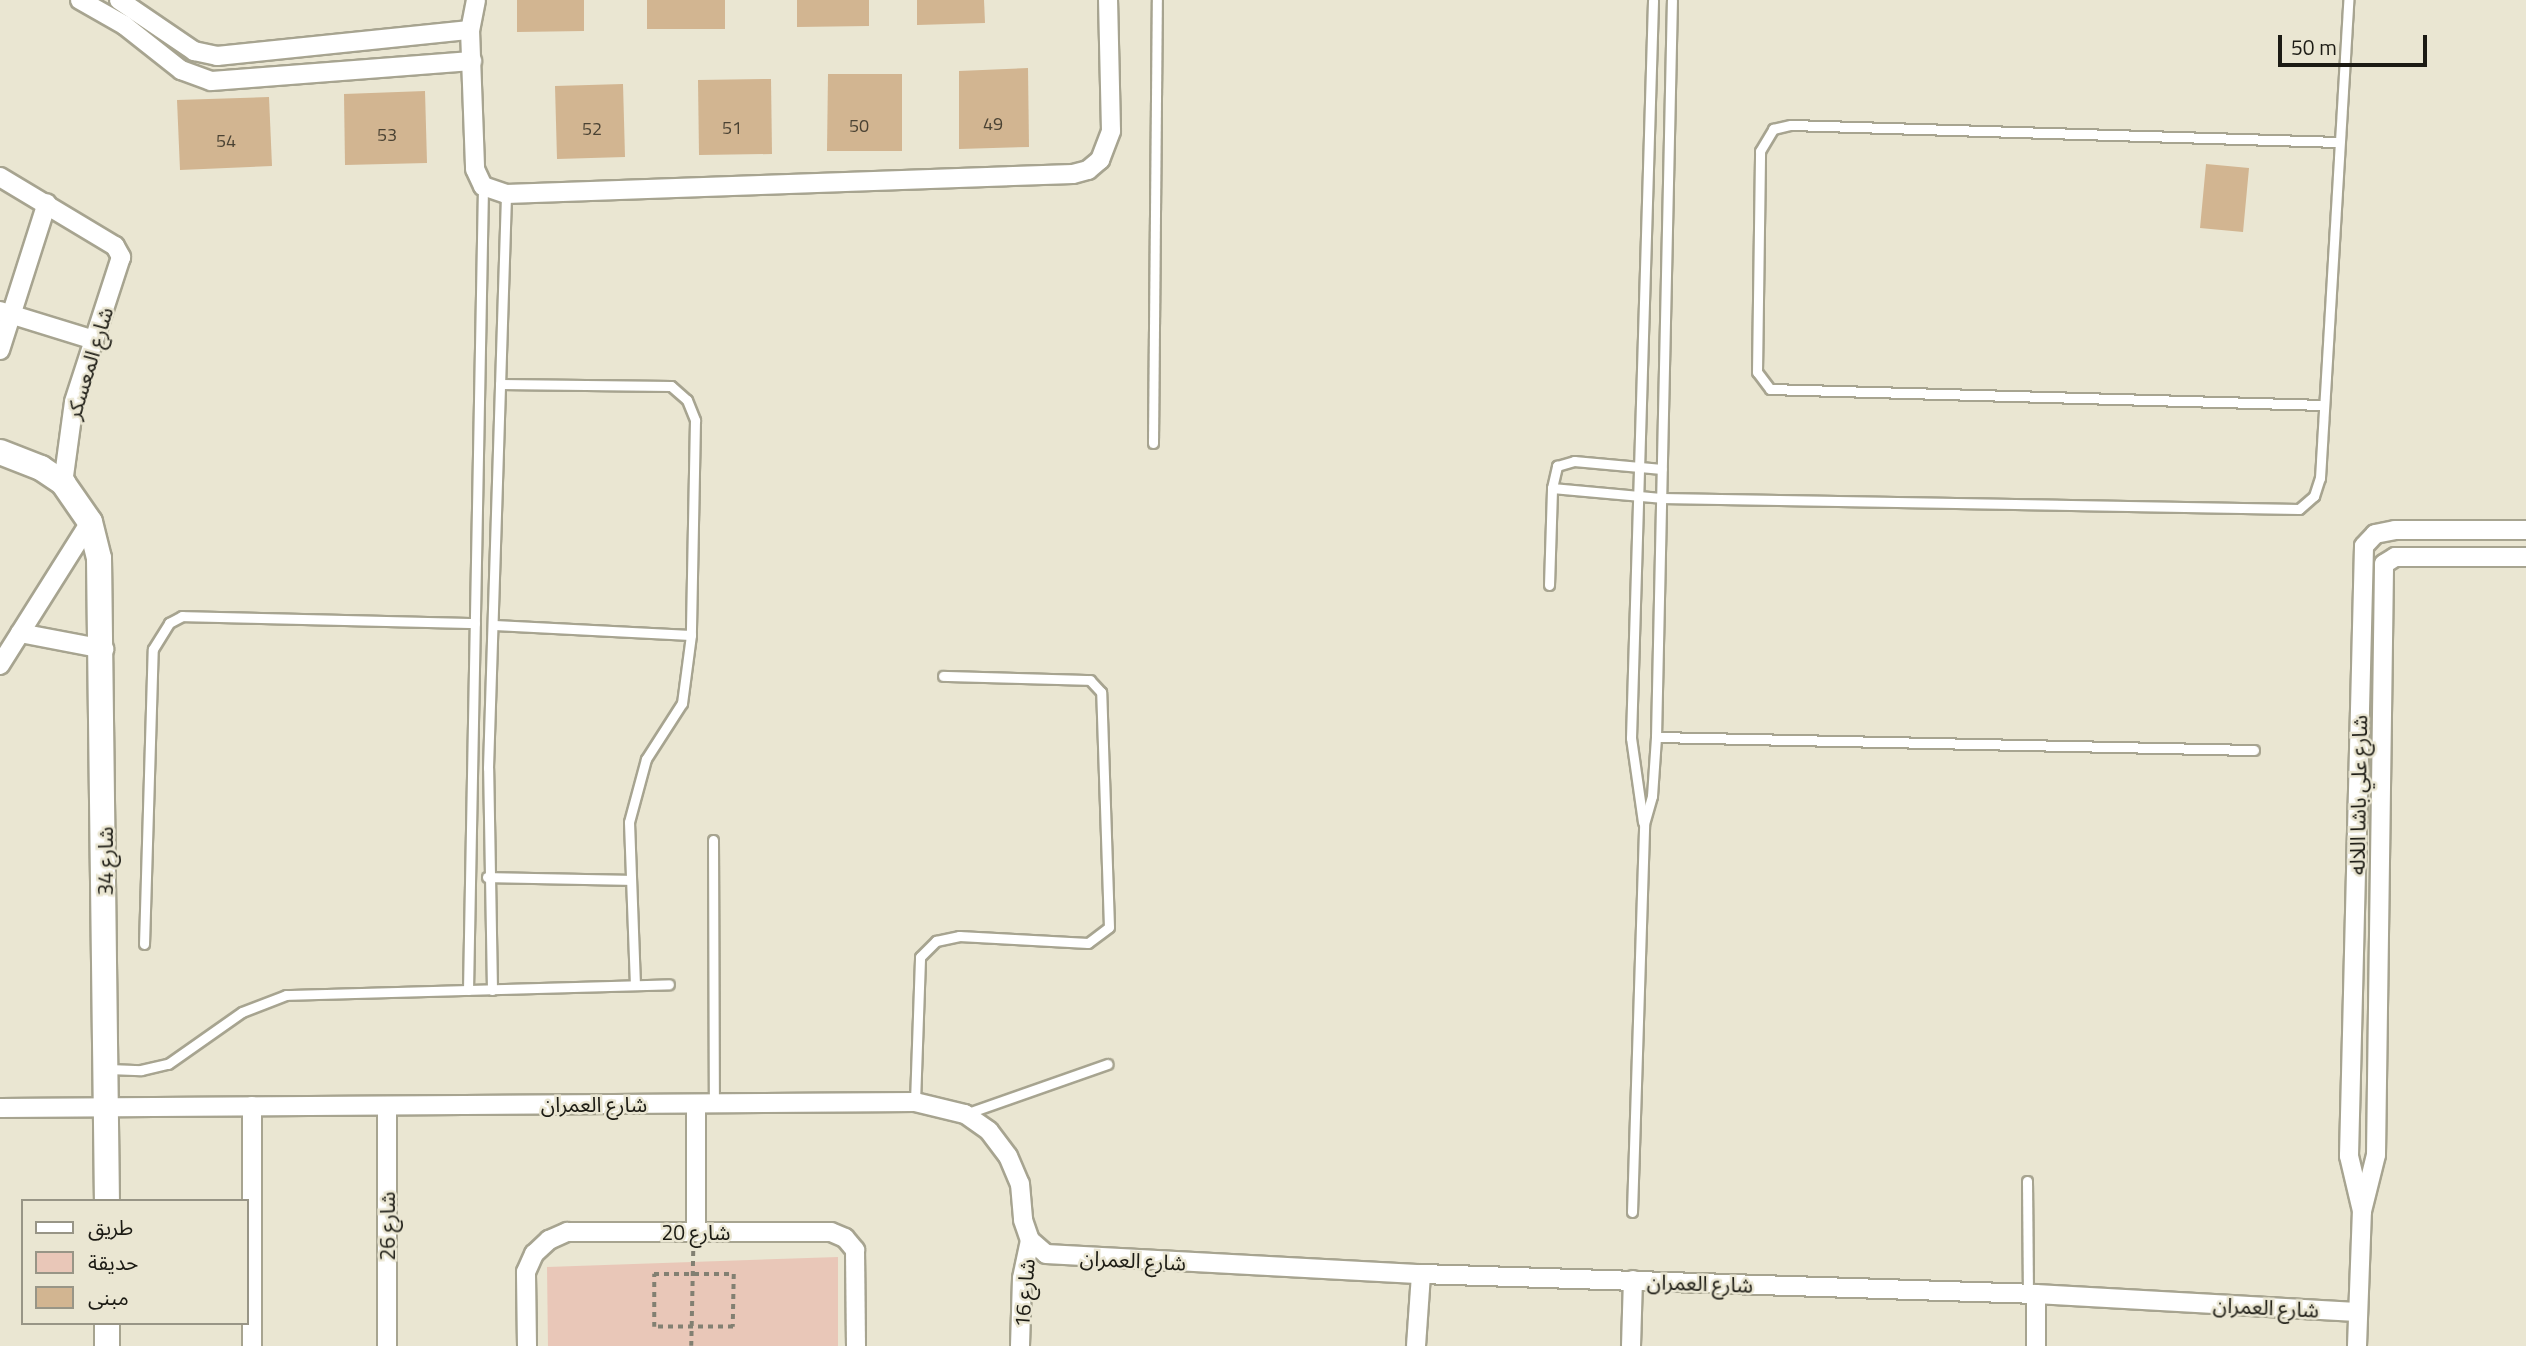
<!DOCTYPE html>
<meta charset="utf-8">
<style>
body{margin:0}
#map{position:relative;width:2526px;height:1346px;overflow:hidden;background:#eae6d2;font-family:"Titillium Web","Noto Sans Arabic",sans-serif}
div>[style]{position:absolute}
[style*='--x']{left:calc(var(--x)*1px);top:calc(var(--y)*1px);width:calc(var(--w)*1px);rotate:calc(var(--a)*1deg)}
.green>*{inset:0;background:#e9c7b8}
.building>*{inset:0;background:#d2b591}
.path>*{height:3.5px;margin-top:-1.75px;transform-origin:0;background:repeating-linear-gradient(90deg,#828072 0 5px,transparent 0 10px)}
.roads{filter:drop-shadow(2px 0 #a7a490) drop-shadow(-2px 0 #a7a490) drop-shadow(0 2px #a7a490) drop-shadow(0 -2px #a7a490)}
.lane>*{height:9px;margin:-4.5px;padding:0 4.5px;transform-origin:4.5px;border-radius:4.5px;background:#fff}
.street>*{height:18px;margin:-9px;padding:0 9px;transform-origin:9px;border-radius:9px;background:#fff}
.secondary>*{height:24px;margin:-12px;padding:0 12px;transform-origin:12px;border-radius:12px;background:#fff}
span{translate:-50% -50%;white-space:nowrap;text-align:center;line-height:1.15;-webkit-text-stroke:5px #eae6d2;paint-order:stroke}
.number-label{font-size:18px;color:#4a4233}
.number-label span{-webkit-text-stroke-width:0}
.street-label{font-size:21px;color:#1c1b14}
.legend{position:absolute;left:21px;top:1199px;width:228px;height:126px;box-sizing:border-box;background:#eae6d2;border:2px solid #989586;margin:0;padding:9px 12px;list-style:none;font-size:21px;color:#1c1b14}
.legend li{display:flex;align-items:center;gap:14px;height:35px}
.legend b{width:35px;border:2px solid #989586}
.scale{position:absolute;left:2278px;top:35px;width:149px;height:32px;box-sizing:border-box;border:4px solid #1c1b14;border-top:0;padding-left:9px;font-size:21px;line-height:24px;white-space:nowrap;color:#1c1b14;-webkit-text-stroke:5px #eae6d2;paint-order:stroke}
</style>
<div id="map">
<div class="green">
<div style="clip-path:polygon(838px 1257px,838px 1346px,548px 1346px,547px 1267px)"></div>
</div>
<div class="building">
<div style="clip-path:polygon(517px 0,584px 0,584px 31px,517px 32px)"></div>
<div style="clip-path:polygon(647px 0,725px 0,725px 29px,647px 29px)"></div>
<div style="clip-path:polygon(797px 0,869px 0,869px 26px,797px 27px)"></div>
<div style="clip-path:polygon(917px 0,984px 0,985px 23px,917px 25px)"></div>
<div style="clip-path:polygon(1028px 68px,1029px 147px,959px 149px,959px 71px)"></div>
<div style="clip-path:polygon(828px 74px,902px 74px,902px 151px,827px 151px)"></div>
<div style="clip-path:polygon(771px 79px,772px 154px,699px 155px,698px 80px)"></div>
<div style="clip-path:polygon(623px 84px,625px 157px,557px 159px,555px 86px)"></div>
<div style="clip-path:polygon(425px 91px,427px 163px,345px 165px,344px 94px)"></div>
<div style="clip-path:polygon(269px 97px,272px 166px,180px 170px,177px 100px)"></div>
<div style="clip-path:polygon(2206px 164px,2249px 168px,2243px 232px,2200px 228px)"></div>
</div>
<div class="path">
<div style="--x:654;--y:1274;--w:80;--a:0"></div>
<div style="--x:734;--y:1274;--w:53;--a:91.1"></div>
<div style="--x:733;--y:1327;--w:79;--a:180"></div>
<div style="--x:654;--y:1327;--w:53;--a:-90"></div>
<div style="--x:691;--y:1346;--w:96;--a:-88.8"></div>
</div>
<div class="roads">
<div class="lane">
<div style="--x:500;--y:384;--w:171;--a:0.7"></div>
<div style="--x:671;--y:386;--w:21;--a:41"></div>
<div style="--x:687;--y:400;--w:22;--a:68"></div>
<div style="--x:695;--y:420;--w:215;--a:91.1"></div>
<div style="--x:691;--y:635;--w:69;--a:97.5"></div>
<div style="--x:682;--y:703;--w:67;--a:122.7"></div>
<div style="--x:646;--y:759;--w:65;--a:105.1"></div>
<div style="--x:629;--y:822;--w:163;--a:87.9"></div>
<div style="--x:2324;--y:405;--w:554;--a:-178.35"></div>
<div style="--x:1770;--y:389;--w:21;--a:-127"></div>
<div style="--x:1757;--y:372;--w:221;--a:-89.2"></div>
<div style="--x:1760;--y:151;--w:26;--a:-59"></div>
<div style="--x:1773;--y:129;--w:18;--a:-13"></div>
<div style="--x:1791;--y:125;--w:548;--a:1.78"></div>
<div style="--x:1153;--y:443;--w:443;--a:-89.5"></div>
<div style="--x:1552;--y:488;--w:109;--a:5.2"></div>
<div style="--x:1661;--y:498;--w:638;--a:0.99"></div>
<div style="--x:2299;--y:509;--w:20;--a:-41"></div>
<div style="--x:2314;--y:496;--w:19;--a:-72"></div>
<div style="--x:2320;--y:478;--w:479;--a:-86.6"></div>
<div style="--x:1549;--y:585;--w:97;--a:-88.2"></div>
<div style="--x:1552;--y:488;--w:23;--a:-77"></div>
<div style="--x:1557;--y:466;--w:18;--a:-16"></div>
<div style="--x:1574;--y:461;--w:88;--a:5.2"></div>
<div style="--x:494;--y:625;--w:197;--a:2.9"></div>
<div style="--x:1656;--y:737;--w:598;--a:1.25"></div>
<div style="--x:1643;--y:822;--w:85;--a:-98.1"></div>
<div style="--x:1631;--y:738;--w:738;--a:-88.29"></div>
<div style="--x:713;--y:840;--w:263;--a:89.8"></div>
<div style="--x:487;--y:877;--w:144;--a:1.2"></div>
<div style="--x:144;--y:944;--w:295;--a:-88.3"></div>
<div style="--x:153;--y:649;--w:31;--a:-58"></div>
<div style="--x:169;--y:623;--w:15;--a:-28"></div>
<div style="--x:182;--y:616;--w:293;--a:1.4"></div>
<div style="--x:468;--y:990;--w:804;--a:-88.93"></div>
<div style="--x:492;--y:990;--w:222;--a:-91"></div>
<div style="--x:488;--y:768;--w:574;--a:-88.2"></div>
<div style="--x:108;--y:1069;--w:33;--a:2"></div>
<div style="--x:141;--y:1070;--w:28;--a:-13"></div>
<div style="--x:168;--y:1064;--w:90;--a:-35.1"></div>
<div style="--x:242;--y:1012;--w:47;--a:-21.1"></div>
<div style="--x:286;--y:995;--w:383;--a:-1.6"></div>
<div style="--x:915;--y:1102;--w:145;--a:-88"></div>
<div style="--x:920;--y:957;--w:23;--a:-45"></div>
<div style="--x:936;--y:941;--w:24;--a:-12"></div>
<div style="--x:959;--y:936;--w:129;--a:3.1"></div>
<div style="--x:1088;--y:943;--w:26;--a:-37"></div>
<div style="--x:1109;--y:927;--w:235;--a:-91.9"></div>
<div style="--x:1101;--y:692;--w:16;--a:-133"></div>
<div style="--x:1090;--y:680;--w:147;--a:-178.4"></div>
<div style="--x:965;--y:1114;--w:151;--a:-19.3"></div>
<div style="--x:2027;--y:1181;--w:112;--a:89.5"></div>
<div style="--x:1632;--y:1212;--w:388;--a:-88.2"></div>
<div style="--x:1644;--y:824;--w:29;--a:-74"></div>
<div style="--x:1652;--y:796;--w:59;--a:-86.1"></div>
<div style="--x:1656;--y:737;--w:737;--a:-88.76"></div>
</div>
<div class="street">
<div style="--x:80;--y:0;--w:51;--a:29.6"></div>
<div style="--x:124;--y:25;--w:73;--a:38.3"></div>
<div style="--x:181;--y:70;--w:32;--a:20"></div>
<div style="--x:211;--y:81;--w:262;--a:-4.4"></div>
<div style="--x:119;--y:0;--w:91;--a:34.2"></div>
<div style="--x:194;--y:51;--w:24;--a:12"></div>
<div style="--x:217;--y:56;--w:254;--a:-5.9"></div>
<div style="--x:476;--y:0;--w:31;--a:101"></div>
<div style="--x:470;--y:30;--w:139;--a:87.9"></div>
<div style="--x:475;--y:169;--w:19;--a:65"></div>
<div style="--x:483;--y:186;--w:24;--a:19"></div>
<div style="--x:506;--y:194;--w:567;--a:-2.02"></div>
<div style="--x:1073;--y:174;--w:16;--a:-15"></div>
<div style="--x:1088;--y:170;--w:16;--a:-40"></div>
<div style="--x:1100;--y:160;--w:31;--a:-69"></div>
<div style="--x:1111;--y:131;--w:131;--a:-91.3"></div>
<div style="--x:0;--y:177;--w:134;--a:31"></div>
<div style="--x:115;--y:246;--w:13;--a:61"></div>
<div style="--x:121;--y:257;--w:152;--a:108"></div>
<div style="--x:74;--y:402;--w:82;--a:97.7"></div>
<div style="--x:0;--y:311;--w:98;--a:17.1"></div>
<div style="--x:0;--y:350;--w:154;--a:-72.3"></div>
<div style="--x:20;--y:633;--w:86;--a:10.8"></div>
<div style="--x:0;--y:665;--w:169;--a:-57.8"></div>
<div style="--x:696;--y:1104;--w:128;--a:90"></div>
<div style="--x:387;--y:1106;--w:240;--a:90"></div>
<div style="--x:0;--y:1108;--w:915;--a:-0.38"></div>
<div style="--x:915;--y:1102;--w:51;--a:13.5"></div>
<div style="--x:965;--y:1114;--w:29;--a:35"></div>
<div style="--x:989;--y:1131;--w:31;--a:53"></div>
<div style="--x:1008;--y:1156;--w:30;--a:67"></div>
<div style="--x:1020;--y:1184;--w:36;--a:85"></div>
<div style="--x:1023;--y:1220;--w:21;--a:71"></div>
<div style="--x:1030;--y:1240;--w:21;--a:41"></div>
<div style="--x:1046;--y:1254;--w:376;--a:3.1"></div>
<div style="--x:1421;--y:1274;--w:615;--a:1.86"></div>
<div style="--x:2036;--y:1294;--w:321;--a:3.2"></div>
<div style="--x:2362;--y:1211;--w:57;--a:-103.3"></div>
<div style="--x:2349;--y:1156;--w:610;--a:-88.59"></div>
<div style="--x:2364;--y:546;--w:16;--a:-47"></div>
<div style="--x:2375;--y:534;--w:20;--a:-11"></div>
<div style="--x:2395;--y:530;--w:131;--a:0"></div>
<div style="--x:252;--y:1346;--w:240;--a:-90"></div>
<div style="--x:527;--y:1346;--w:74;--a:-90.8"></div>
<div style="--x:526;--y:1272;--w:20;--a:-66"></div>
<div style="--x:534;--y:1254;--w:21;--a:-43"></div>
<div style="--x:549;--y:1240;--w:20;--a:-24"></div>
<div style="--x:567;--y:1232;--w:264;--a:0"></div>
<div style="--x:831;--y:1232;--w:15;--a:23"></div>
<div style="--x:845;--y:1238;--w:16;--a:50"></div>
<div style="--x:855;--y:1250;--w:96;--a:89.4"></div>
<div style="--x:1020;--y:1346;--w:68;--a:-88.3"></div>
<div style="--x:1022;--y:1278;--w:39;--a:-78"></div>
<div style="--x:1416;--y:1346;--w:72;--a:-86"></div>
<div style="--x:1631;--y:1346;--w:66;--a:-88.3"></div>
<div style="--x:2036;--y:1346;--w:52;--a:-90"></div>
<div style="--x:2357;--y:1346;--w:135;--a:-87.9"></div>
<div style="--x:2362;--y:1211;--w:58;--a:-76"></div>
<div style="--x:2376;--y:1155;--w:591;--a:-89.22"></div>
<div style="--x:2384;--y:564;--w:13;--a:-32"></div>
<div style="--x:2395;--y:557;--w:131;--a:0"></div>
</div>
<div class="secondary">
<div style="--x:0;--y:452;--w:44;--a:21.3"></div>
<div style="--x:41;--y:468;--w:27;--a:34"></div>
<div style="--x:63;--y:483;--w:47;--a:55.3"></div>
<div style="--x:90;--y:522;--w:37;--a:76"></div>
<div style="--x:99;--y:558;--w:643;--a:89.29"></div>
<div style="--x:107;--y:1323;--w:23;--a:90"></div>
</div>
</div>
<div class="number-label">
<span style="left:993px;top:124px">49</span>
<span style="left:859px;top:126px">50</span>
<span style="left:732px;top:128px">51</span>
<span style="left:592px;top:129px">52</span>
<span style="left:387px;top:135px">53</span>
<span style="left:226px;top:141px">54</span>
</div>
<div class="street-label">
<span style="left:89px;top:363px;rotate:-73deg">شارع المعسكر</span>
<span style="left:2358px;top:795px;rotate:-89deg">شارع علي باشا اللاله</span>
<span style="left:105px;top:861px;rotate:-90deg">شارع 34</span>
<span style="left:594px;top:1104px">شارع العمران</span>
<span style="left:387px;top:1226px;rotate:-90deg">شارع 26</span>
<span style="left:696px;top:1232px">شارع 20</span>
<span style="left:1133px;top:1260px;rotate:3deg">شارع العمران</span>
<span style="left:1700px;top:1283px;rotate:2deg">شارع العمران</span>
<span style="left:1024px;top:1293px;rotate:-85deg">شارع 16</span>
<span style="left:2266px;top:1307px;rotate:3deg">شارع العمران</span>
</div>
<ul class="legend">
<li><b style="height:9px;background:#fff"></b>طريق</li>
<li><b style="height:19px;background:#e9c7b8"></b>حديقة</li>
<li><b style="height:19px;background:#d2b591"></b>مبنى</li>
</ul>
<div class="scale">50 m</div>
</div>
